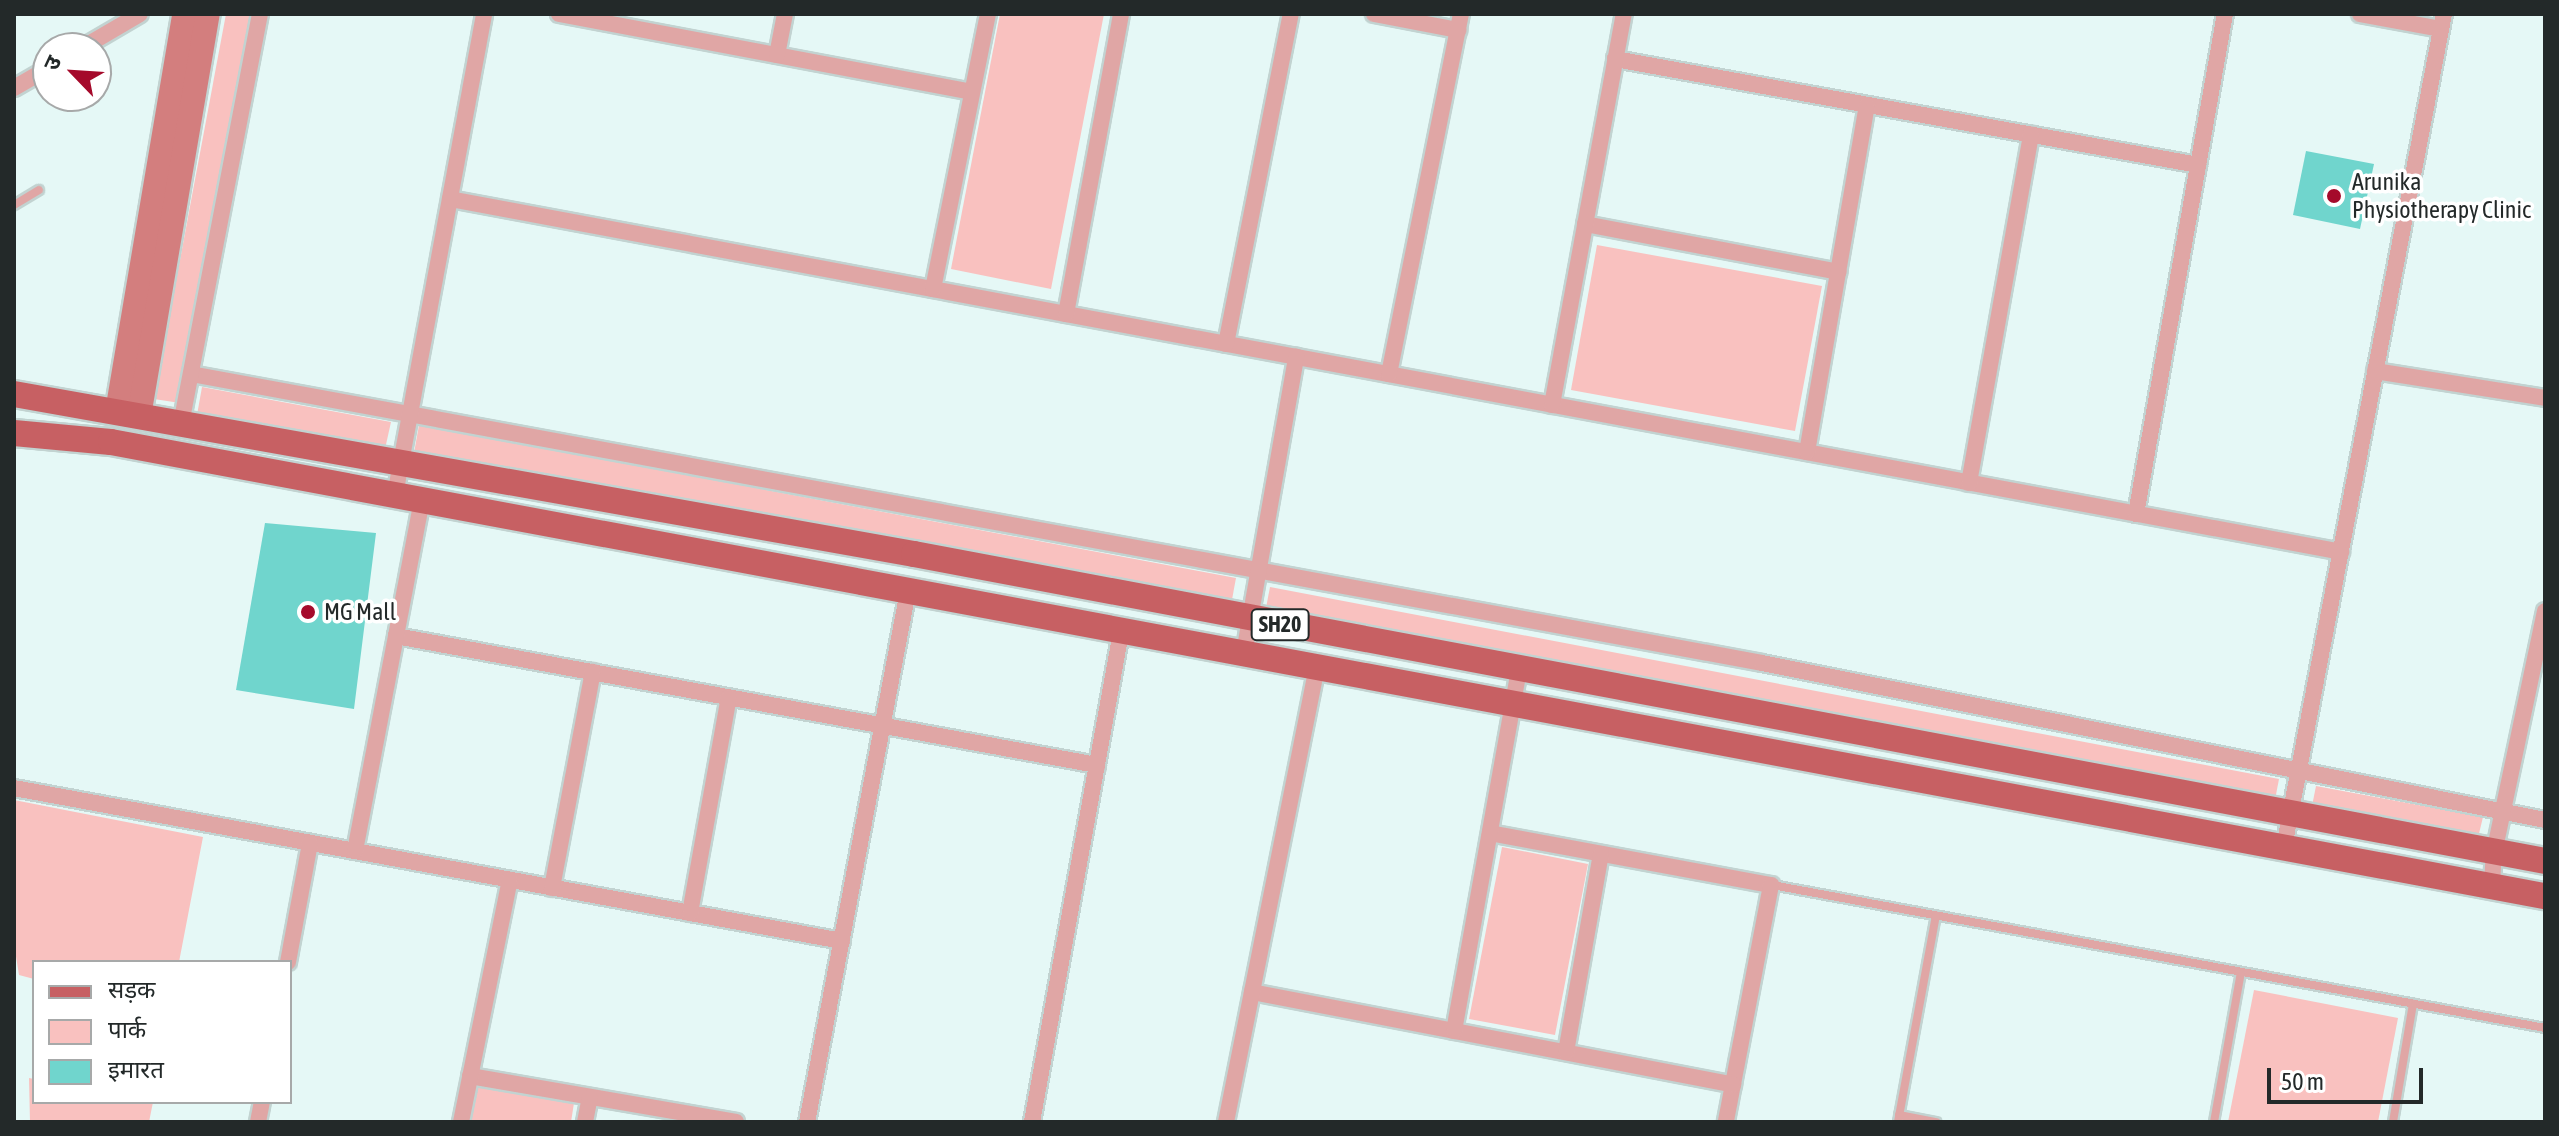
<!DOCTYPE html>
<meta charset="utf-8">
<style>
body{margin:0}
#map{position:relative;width:2559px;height:1136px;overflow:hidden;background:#e5f8f6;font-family:"Asap Condensed","Noto Sans Devanagari",sans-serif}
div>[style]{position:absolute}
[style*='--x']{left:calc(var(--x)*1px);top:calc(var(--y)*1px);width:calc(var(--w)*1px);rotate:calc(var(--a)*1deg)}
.green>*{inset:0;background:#f9c1bf}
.building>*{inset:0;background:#70d5cd}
.roads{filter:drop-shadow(2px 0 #c2d3d1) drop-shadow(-2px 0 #c2d3d1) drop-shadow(0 2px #c2d3d1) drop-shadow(0 -2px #c2d3d1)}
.lane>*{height:8px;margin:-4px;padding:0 4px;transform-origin:4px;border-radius:4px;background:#e0a6a5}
.street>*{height:16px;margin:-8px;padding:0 8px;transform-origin:8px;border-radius:8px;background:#e0a6a5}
.secondary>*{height:24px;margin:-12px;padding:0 12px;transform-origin:12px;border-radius:12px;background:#d37e7e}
.primary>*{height:26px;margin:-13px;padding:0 13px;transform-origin:13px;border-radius:13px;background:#c76063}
.dots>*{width:22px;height:22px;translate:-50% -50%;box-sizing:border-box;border:4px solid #fff;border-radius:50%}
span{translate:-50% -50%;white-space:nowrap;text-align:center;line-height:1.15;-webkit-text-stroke:7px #fff;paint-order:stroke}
.shield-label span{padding:2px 6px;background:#fff;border:2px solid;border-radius:6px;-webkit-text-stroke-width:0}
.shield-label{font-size:22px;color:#232929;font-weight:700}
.poi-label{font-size:24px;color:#232929}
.left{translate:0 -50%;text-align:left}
.frame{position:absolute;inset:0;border:16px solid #232929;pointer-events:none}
.legend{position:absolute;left:32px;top:960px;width:260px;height:144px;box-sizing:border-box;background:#fff;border:2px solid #a7a9a9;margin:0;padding:10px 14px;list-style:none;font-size:24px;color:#232929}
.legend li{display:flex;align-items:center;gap:16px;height:40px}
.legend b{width:40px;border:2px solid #a7a9a9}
.north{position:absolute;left:32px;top:32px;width:80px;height:80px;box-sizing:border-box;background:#fff;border:2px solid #a7a9a9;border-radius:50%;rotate:295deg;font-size:22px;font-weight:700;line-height:32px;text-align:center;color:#232929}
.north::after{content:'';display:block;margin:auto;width:28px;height:36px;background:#a50a2b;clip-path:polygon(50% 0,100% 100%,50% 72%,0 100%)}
.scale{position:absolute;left:2267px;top:1068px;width:156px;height:36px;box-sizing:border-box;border:4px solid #232929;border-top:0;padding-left:10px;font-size:24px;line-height:28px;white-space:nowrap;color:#232929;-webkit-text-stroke:6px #fff;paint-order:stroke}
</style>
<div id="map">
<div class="green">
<div style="clip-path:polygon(226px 14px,253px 14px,180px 403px,154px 399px)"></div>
<div style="clip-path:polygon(1000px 14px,1104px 14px,1051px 289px,951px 269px)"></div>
<div style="clip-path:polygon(1597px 245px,1822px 286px,1795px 431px,1571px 390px)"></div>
<div style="clip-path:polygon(202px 387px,391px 422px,385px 449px,197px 415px)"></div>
<div style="clip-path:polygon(419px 425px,1236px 578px,1231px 605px,414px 453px)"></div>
<div style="clip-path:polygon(1270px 587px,2279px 779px,2274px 805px,1265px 613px)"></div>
<div style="clip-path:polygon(2316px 786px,2483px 817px,2477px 842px,2311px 811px)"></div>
<div style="clip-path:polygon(14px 800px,203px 837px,179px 962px,34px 962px,34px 979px,19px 975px,14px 944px)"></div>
<div style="clip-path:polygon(1502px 847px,1588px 864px,1555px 1035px,1469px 1019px)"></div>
<div style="clip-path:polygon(2254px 990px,2398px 1018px,2378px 1122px,2228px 1122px)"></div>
<div style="clip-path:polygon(29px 1078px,34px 1079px,34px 1102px,153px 1102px,149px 1122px,30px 1122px)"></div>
<div style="clip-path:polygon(477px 1087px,574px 1103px,571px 1122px,470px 1122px)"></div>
</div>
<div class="building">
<div style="clip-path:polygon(2306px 151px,2374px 164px,2360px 229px,2293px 215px)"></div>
<div style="clip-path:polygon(265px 523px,376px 533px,354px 709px,236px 690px)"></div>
</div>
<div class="roads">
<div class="lane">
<div style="--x:14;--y:205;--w:29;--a:-31"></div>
<div style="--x:1772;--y:885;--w:786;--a:10.48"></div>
<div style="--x:1899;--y:1115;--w:38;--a:11"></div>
<div style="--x:1898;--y:1122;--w:210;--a:-79.6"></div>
<div style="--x:2214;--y:1122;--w:152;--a:-79.8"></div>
<div style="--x:2393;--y:1122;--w:120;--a:-80.4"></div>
</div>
<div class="street">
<div style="--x:559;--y:14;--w:420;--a:10.7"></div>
<div style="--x:1374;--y:14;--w:86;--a:10.8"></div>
<div style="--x:2360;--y:14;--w:82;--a:10.5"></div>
<div style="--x:82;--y:48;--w:67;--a:-30.4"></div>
<div style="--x:777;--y:55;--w:42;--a:-79"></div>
<div style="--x:1615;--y:59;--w:593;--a:10.3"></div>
<div style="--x:14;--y:88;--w:39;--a:-30"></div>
<div style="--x:450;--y:199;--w:1924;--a:10.57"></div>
<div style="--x:1585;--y:224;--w:258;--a:10.7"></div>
<div style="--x:933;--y:289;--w:280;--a:-78.7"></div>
<div style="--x:1066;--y:314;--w:305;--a:-79.6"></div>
<div style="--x:1226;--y:344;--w:336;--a:-78.9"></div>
<div style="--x:2375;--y:371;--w:172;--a:9"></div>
<div style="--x:191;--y:374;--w:1597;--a:10.42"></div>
<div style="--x:1762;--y:663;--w:799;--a:11.34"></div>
<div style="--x:1389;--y:374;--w:367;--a:-78.7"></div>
<div style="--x:1552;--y:405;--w:398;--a:-79.6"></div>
<div style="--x:181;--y:424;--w:418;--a:-79.1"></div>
<div style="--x:1807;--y:452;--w:352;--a:-80.2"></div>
<div style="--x:1969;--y:483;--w:354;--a:-79.9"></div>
<div style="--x:395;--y:495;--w:489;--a:-79.5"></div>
<div style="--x:2136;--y:514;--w:508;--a:-79.91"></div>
<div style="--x:396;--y:636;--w:713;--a:10.43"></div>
<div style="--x:1244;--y:653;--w:301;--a:-80"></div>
<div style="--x:14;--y:788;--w:842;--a:10.47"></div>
<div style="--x:1490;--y:833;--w:286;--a:10.5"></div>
<div style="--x:1771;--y:885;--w:241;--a:100.8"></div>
<div style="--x:2284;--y:847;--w:848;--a:-79.13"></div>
<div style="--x:355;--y:851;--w:357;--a:-79.2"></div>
<div style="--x:2492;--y:886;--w:33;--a:-87"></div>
<div style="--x:2494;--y:853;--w:247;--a:-78.1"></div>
<div style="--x:552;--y:888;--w:220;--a:-79.3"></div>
<div style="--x:690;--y:913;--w:219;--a:-79.8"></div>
<div style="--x:288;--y:962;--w:121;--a:-79.5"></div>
<div style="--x:1252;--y:992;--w:490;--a:10.9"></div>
<div style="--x:1454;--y:1031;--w:368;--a:-79.8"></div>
<div style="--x:1566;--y:1052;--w:201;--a:-80"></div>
<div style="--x:470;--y:1076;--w:270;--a:9.8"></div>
<div style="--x:258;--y:1122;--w:20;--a:-79"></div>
<div style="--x:461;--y:1122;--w:247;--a:-78.6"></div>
<div style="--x:585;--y:1122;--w:25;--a:-79"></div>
<div style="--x:807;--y:1122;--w:541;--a:-79.23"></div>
<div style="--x:1032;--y:1122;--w:500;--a:-79.7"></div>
<div style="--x:1226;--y:1122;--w:464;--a:-78.7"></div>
</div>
<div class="secondary">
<div style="--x:117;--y:412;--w:404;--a:-80.4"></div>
<div style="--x:139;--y:416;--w:408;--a:-80.3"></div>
</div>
<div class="primary">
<div style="--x:14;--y:394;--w:914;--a:10.08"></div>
<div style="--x:914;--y:554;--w:1660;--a:10.66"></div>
<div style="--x:14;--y:433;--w:97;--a:5.3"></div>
<div style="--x:111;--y:442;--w:2476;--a:10.57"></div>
</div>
</div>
<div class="dots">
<div style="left:2334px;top:196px;background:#a50a2b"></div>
<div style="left:308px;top:612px;background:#a50a2b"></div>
</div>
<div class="shield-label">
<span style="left:1280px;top:625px">SH20</span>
</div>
<div class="poi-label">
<span class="left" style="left:2352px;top:196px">Arunika<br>Physiotherapy Clinic</span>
<span class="left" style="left:324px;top:612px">MG Mall</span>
</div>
<div class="frame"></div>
<ul class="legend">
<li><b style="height:10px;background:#c76063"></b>सड़क</li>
<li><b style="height:22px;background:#f9c1bf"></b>पार्क</li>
<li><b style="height:22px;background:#70d5cd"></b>इमारत</li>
</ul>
<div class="north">उ</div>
<div class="scale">50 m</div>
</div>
